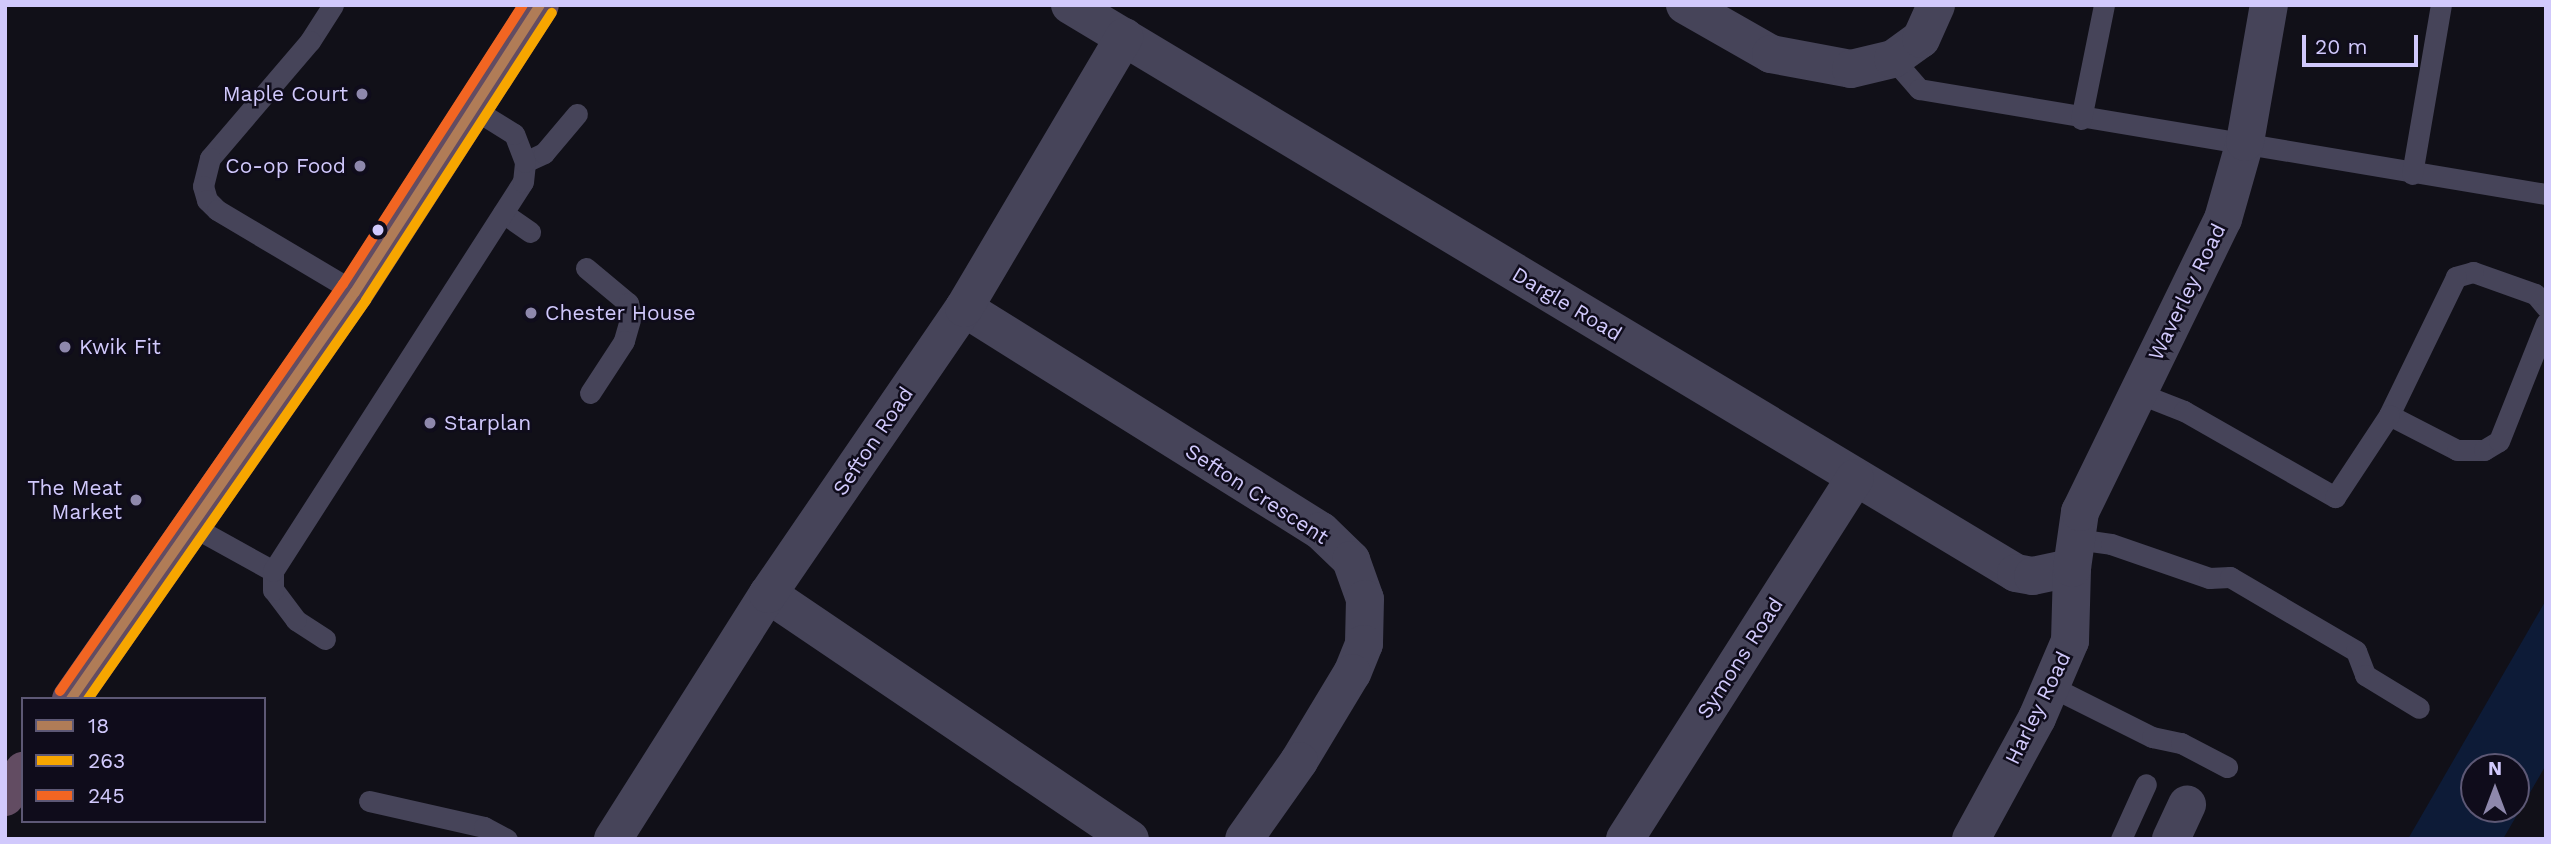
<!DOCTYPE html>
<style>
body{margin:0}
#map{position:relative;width:2551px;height:844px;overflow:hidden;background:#111018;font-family:"Work Sans",sans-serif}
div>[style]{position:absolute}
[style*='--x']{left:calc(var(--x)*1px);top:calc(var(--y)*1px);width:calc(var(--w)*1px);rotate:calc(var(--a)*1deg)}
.water>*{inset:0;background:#0d1b37}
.lane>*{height:21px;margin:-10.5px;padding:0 10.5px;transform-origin:10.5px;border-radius:10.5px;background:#464459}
.street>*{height:38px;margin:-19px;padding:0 19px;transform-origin:19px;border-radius:19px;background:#464459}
.highway>*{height:38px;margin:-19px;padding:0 19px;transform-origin:19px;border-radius:19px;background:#624c62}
.bus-1>*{height:10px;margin:-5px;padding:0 5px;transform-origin:5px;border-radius:5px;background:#b07c57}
.bus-2>*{height:10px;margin:-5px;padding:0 5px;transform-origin:5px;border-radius:5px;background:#f7a600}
.bus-3>*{height:10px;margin:-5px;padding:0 5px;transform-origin:5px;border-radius:5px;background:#f26522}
.dots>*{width:19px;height:19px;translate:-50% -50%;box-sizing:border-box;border:4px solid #0f0c1b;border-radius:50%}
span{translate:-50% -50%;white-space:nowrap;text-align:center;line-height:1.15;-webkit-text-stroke:5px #0f0c1b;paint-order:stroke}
.poi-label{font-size:21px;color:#d1c9fc}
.right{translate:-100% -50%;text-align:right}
.left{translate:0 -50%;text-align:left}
.street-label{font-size:21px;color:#d1c9fc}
.frame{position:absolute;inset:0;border:7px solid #d1c9fc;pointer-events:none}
.legend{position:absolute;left:21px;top:697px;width:245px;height:126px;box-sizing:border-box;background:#0f0c1b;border:2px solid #5d5875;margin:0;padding:9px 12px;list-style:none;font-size:21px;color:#d1c9fc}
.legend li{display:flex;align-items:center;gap:14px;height:35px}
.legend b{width:35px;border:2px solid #5d5875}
.north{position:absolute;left:2460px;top:753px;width:70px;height:70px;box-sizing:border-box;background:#0f0c1b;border:2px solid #5d5875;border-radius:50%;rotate:0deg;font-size:19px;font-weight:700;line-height:28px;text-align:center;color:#d1c9fc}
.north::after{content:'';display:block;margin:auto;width:24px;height:32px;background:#8e88ac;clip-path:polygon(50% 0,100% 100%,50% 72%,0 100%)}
.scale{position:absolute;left:2302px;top:35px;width:116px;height:32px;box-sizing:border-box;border:4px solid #d1c9fc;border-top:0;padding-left:9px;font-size:21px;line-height:24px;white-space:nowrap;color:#d1c9fc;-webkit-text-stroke:5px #0f0c1b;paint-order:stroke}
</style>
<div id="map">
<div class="water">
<div style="clip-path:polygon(evenodd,2546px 600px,2546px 765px,2503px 839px,2408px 839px,2546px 600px,2474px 767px,2516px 767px,2516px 809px,2474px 809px,2474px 767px)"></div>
</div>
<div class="lane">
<div style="--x:333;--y:5;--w:43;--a:122.6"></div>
<div style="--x:310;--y:41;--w:154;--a:130.5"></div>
<div style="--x:210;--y:158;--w:29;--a:104"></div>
<div style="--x:203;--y:186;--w:15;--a:74"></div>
<div style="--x:207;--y:200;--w:14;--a:45"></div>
<div style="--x:217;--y:210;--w:161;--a:30.7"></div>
<div style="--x:1893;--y:59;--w:40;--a:49"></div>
<div style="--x:1919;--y:89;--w:636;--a:9.51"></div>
<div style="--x:2081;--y:119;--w:116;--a:-78.6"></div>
<div style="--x:525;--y:162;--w:21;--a:-25"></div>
<div style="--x:544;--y:153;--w:51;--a:-49.8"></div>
<div style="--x:2412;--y:174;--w:171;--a:-80.3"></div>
<div style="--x:503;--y:213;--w:33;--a:35"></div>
<div style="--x:586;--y:268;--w:55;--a:39.8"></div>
<div style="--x:628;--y:303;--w:13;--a:77"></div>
<div style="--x:631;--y:316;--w:26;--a:106"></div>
<div style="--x:624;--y:341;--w:62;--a:123.2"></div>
<div style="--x:2546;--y:307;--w:17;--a:-130"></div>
<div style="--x:2535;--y:294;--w:66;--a:-160.5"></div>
<div style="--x:2473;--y:272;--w:18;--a:164"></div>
<div style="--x:2456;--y:277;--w:153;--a:115.9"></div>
<div style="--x:2389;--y:415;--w:76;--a:27.2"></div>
<div style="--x:2457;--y:450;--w:27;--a:0"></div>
<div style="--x:2484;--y:450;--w:17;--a:-31"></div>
<div style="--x:2499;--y:441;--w:127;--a:-68.3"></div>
<div style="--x:2138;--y:393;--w:49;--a:21.4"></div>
<div style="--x:2184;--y:411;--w:174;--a:29.7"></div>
<div style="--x:2335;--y:497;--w:98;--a:-56.6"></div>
<div style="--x:190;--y:525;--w:95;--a:29"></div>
<div style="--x:2076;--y:539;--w:35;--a:8"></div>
<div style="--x:2111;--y:544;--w:104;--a:19.1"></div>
<div style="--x:2209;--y:578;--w:21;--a:-3"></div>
<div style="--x:2230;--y:577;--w:146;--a:30.4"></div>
<div style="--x:2356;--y:651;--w:26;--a:69"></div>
<div style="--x:2365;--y:675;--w:63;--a:31.4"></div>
<div style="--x:325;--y:639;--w:35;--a:-147"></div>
<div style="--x:296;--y:620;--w:38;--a:-127"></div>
<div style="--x:273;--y:590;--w:19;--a:-90"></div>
<div style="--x:273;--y:571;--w:462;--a:-57.3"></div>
<div style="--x:523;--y:182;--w:20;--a:-84"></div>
<div style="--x:525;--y:162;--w:30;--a:-111"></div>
<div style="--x:514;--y:134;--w:49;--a:-148.2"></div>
<div style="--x:2052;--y:687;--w:112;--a:26.6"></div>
<div style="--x:2152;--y:737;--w:30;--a:12"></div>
<div style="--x:2181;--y:743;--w:52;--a:27.6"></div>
<div style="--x:369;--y:801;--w:118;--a:12.7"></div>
<div style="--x:484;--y:827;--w:26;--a:28"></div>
<div style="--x:2121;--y:839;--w:60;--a:-65.6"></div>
</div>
<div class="street">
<div style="--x:1070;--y:5;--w:1103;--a:30.98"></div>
<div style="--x:2016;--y:573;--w:17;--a:10"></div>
<div style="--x:2033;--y:576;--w:40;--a:-12"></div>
<div style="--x:1685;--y:5;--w:99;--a:29.7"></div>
<div style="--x:1771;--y:54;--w:81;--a:10.6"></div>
<div style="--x:1851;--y:69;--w:43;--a:-13.4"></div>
<div style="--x:1893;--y:59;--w:34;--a:-36"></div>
<div style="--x:1921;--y:39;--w:37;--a:-66"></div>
<div style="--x:964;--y:308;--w:421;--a:32"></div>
<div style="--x:1321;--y:531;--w:42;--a:44"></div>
<div style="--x:1351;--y:560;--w:41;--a:70.3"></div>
<div style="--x:1365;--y:599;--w:45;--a:91.3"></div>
<div style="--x:1364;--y:644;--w:31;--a:112"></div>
<div style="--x:1352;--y:673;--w:103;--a:121.1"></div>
<div style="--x:1299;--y:761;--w:95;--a:125.2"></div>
<div style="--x:768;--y:594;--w:437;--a:34.1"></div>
<div style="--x:613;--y:839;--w:290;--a:-57.7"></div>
<div style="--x:768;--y:594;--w:347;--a:-55.6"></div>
<div style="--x:964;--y:308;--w:315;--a:-59.4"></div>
<div style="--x:1625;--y:839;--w:428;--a:-57.5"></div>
<div style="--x:1971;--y:839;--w:138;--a:-61.4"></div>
<div style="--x:2037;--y:718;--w:84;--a:-66.8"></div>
<div style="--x:2070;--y:641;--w:73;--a:-88.4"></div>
<div style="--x:2072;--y:568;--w:57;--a:-81.9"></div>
<div style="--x:2080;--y:512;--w:326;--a:-64"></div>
<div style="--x:2223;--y:219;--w:80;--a:-74.1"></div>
<div style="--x:2245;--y:142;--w:139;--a:-80.1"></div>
<div style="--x:2171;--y:839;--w:38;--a:-65"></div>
</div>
<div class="highway">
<div style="--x:71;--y:699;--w:496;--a:-55.1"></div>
<div style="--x:355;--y:292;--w:341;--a:-57.2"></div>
<div style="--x:5;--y:797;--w:32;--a:-55"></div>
</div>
<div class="bus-1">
<div style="--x:71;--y:699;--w:496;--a:-55.1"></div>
<div style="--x:355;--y:292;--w:341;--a:-57.2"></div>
</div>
<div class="bus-2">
<div style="--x:88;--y:699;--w:486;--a:-55.1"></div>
<div style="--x:366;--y:300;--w:342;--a:-57.1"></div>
</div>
<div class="bus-3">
<div style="--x:60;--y:691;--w:496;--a:-55.2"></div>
<div style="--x:343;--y:284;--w:332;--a:-57.2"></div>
</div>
<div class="dots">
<div style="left:362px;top:94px;background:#8e88ac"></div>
<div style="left:360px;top:166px;background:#8e88ac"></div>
<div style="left:378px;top:230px;background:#d1c9fc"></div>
<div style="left:531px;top:313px;background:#8e88ac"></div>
<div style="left:65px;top:347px;background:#8e88ac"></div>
<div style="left:430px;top:423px;background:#8e88ac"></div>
<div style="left:136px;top:500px;background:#8e88ac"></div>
</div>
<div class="poi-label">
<span class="right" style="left:348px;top:94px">Maple Court</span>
<span class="right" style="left:346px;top:166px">Co-op Food</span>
<span class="left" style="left:545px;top:313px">Chester House</span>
<span class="left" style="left:79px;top:347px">Kwik Fit</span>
<span class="left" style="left:444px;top:423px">Starplan</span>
<span class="right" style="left:122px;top:500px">The Meat<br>Market</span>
</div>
<div class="street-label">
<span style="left:2187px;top:292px;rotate:-64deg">Waverley Road</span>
<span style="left:1567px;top:304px;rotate:31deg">Dargle Road</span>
<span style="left:873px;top:441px;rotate:-56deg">Sefton Road</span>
<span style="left:1257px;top:494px;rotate:33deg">Sefton Crescent</span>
<span style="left:1740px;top:658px;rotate:-57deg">Symons Road</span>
<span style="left:2038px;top:708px;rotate:-64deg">Harley Road</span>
</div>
<div class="frame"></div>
<ul class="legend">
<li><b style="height:9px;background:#b07c57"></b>18</li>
<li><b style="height:9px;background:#f7a600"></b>263</li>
<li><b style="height:9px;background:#f26522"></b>245</li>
</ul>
<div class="north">N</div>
<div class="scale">20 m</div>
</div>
